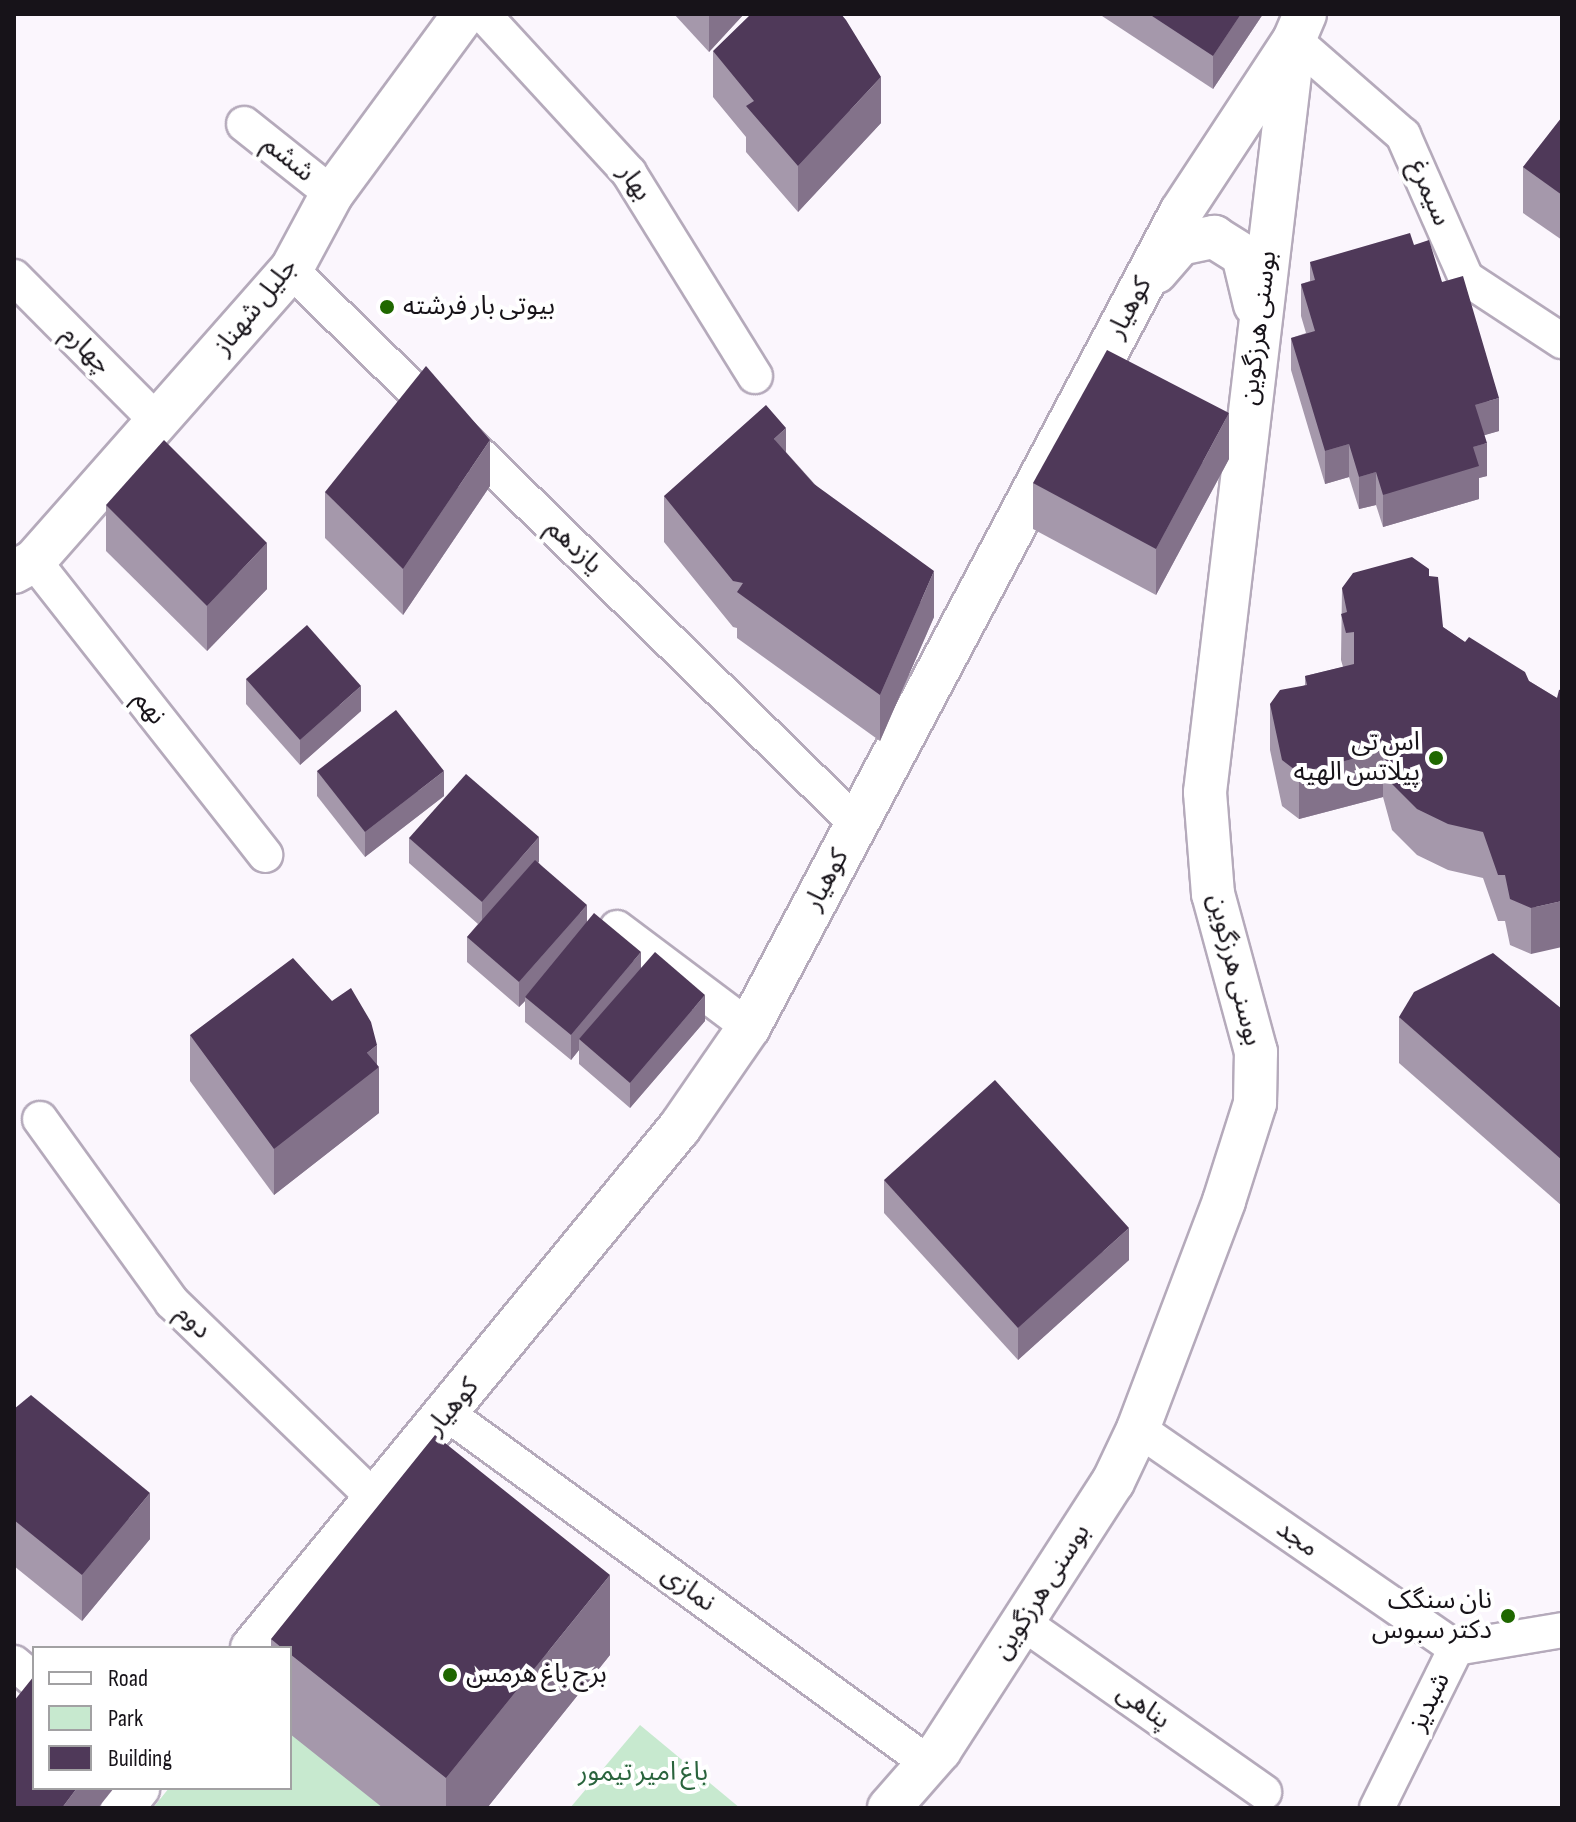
<!DOCTYPE html>
<meta charset="utf-8">
<style>
body{margin:0}
#map{position:relative;width:1576px;height:1822px;overflow:hidden;background:#fbf6fd;font-family:"Sofia Sans Condensed","Noto Sans Arabic",sans-serif}
div>[style]{position:absolute}
[style*='--x']{left:calc(var(--x)*1px);top:calc(var(--y)*1px);width:calc(var(--w)*1px);rotate:calc(var(--a)*1deg)}
.green>*{inset:0;background:#c7e9cf}
.roads{filter:drop-shadow(2px 0 #b5aabb) drop-shadow(-2px 0 #b5aabb) drop-shadow(0 2px #b5aabb) drop-shadow(0 -2px #b5aabb)}
.minor>*{height:34px;margin:-17px;padding:0 17px;transform-origin:17px;border-radius:17px;background:#fff}
.tertiary>*{height:42px;margin:-21px;padding:0 21px;transform-origin:21px;border-radius:21px;background:#fff}
.wall>*{inset:0;background:#a598ab}
.shaded-wall>*{inset:0;background:#83728a}
.building>*{inset:0;background:#4f3959}
.dots>*{width:22px;height:22px;translate:-50% -50%;box-sizing:border-box;border:4px solid #fff;border-radius:50%}
span{translate:-50% -50%;white-space:nowrap;text-align:center;line-height:1.15;-webkit-text-stroke:8px #fff;paint-order:stroke}
.street-label{font-size:26px;color:#171319}
.poi-label{font-size:26px;color:#171319}
.left{translate:0 -50%;text-align:left}
.right{translate:-100% -50%;text-align:right}
.park-label{font-size:26px;color:#2a643d}
.frame{position:absolute;inset:0;border:16px solid #171319;pointer-events:none}
.legend{position:absolute;left:32px;top:1646px;width:260px;height:144px;box-sizing:border-box;background:#fff;border:2px solid #a2a1a3;margin:0;padding:10px 14px;list-style:none;font-size:24px;color:#171319}
.legend li{display:flex;align-items:center;gap:16px;height:40px}
.legend b{width:40px;border:2px solid #a2a1a3}
</style>
<div id="map">
<div class="green">
<div style="clip-path:polygon(640px 1725px,740px 1808px,570px 1808px)"></div>
<div style="clip-path:polygon(290px 1732px,385px 1808px,153px 1808px,169px 1788px,290px 1788px)"></div>
</div>
<div class="roads">
<div class="minor">
<div style="--x:483;--y:14;--w:216;--a:47.4"></div>
<div style="--x:629;--y:173;--w:239;--a:58.2"></div>
<div style="--x:1294;--y:40;--w:145;--a:41.1"></div>
<div style="--x:1403;--y:135;--w:156;--a:66.2"></div>
<div style="--x:1466;--y:278;--w:115;--a:33.3"></div>
<div style="--x:244;--y:124;--w:112;--a:38.5"></div>
<div style="--x:291;--y:270;--w:792;--a:44.39"></div>
<div style="--x:14;--y:277;--w:206;--a:45.2"></div>
<div style="--x:34;--y:561;--w:374;--a:51.8"></div>
<div style="--x:617;--y:928;--w:165;--a:36.9"></div>
<div style="--x:40;--y:1119;--w:226;--a:54.2"></div>
<div style="--x:172;--y:1302;--w:283;--a:44.1"></div>
<div style="--x:449;--y:1415;--w:592;--a:36"></div>
<div style="--x:1138;--y:1429;--w:386;--a:34.6"></div>
<div style="--x:1022;--y:1622;--w:296;--a:35.1"></div>
<div style="--x:1456;--y:1648;--w:108;--a:-9.6"></div>
<div style="--x:14;--y:1663;--w:26;--a:40"></div>
<div style="--x:1377;--y:1808;--w:178;--a:-63.7"></div>
</div>
<div class="tertiary">
<div style="--x:1156;--y:272;--w:37;--a:-49"></div>
<div style="--x:1180;--y:244;--w:35;--a:-12"></div>
<div style="--x:1214;--y:237;--w:34;--a:32"></div>
<div style="--x:1243;--y:255;--w:51;--a:76.5"></div>
<div style="--x:14;--y:572;--w:23;--a:-29"></div>
<div style="--x:34;--y:561;--w:388;--a:-48.6"></div>
<div style="--x:291;--y:270;--w:86;--a:-61.7"></div>
<div style="--x:332;--y:194;--w:223;--a:-53.7"></div>
<div style="--x:252;--y:1648;--w:674;--a:-50.6"></div>
<div style="--x:680;--y:1127;--w:121;--a:-55.4"></div>
<div style="--x:749;--y:1027;--w:922;--a:-62.07"></div>
<div style="--x:1181;--y:212;--w:206;--a:-56.7"></div>
<div style="--x:1294;--y:40;--w:28;--a:-67"></div>
<div style="--x:122;--y:1808;--w:26;--a:-51"></div>
<div style="--x:889;--y:1808;--w:77;--a:-48.7"></div>
<div style="--x:940;--y:1750;--w:319;--a:-57.2"></div>
<div style="--x:1113;--y:1482;--w:59;--a:-64.7"></div>
<div style="--x:1138;--y:1429;--w:244;--a:-69.3"></div>
<div style="--x:1224;--y:1201;--w:103;--a:-72.4"></div>
<div style="--x:1255;--y:1103;--w:51;--a:-88.9"></div>
<div style="--x:1256;--y:1052;--w:164;--a:-105.2"></div>
<div style="--x:1213;--y:894;--w:102;--a:-94.5"></div>
<div style="--x:1205;--y:792;--w:748;--a:-83.25"></div>
</div>
</div>
<div class="wall">
<div style="clip-path:polygon(674px 14px,744px 14px,709px 52px)"></div>
<div style="clip-path:polygon(1099px 14px,1263px 14px,1213px 89px)"></div>
<div style="clip-path:polygon(713px 51px,881px 123px,798px 212px,746px 152px,746px 137px,713px 97px)"></div>
<div style="clip-path:polygon(1562px 117px,1562px 240px,1523px 213px,1523px 167px)"></div>
<div style="clip-path:polygon(1414px 245px,1442px 282px,1499px 431px,1484px 435px,1487px 476px,1479px 478px,1479px 499px,1383px 527px,1376px 505px,1359px 509px,1349px 477px,1325px 484px,1291px 370px,1291px 338px,1306px 333px,1301px 316px,1301px 284px,1310px 281px,1310px 262px)"></div>
<div style="clip-path:polygon(786px 452px,934px 617px,880px 741px,737px 638px,737px 628px,733px 627px,664px 542px,664px 496px)"></div>
<div style="clip-path:polygon(1229px 459px,1156px 595px,1033px 529px,1033px 483px)"></div>
<div style="clip-path:polygon(490px 486px,403px 615px,325px 538px,325px 492px)"></div>
<div style="clip-path:polygon(106px 505px,267px 589px,207px 651px,106px 551px)"></div>
<div style="clip-path:polygon(1429px 576px,1443px 627px,1465px 642px,1557px 698px,1531px 954px,1510px 945px,1505px 921px,1498px 921px,1483px 878px,1448px 870px,1417px 855px,1392px 830px,1383px 797px,1299px 819px,1282px 806px,1270px 750px,1270px 704px,1305px 685px,1305px 676px,1343px 667px,1341px 660px,1342px 588px)"></div>
<div style="clip-path:polygon(246px 679px,361px 711px,300px 765px,246px 704px)"></div>
<div style="clip-path:polygon(317px 771px,444px 796px,365px 857px,317px 796px)"></div>
<div style="clip-path:polygon(409px 838px,539px 863px,587px 922px,641px 968px,705px 1021px,630px 1108px,579px 1064px,579px 1050px,571px 1060px,525px 1022px,525px 1001px,519px 1007px,467px 962px,467px 937px,478px 924px,409px 863px)"></div>
<div style="clip-path:polygon(1562px 1009px,1562px 1206px,1399px 1063px,1399px 1017px)"></div>
<div style="clip-path:polygon(190px 1035px,377px 1064px,379px 1113px,274px 1195px,190px 1081px)"></div>
<div style="clip-path:polygon(884px 1180px,1129px 1260px,1018px 1360px,884px 1213px)"></div>
<div style="clip-path:polygon(14px 1409px,150px 1539px,82px 1621px,14px 1566px)"></div>
<div style="clip-path:polygon(271px 1639px,610px 1655px,487px 1808px,383px 1808px,290px 1734px,290px 1648px,271px 1648px)"></div>
</div>
<div class="shaded-wall">
<div style="clip-path:polygon(709px 14px,744px 14px,709px 52px)"></div>
<div style="clip-path:polygon(1241px 14px,1263px 14px,1213px 89px,1213px 56px)"></div>
<div style="clip-path:polygon(881px 77px,881px 123px,798px 212px,798px 166px)"></div>
<div style="clip-path:polygon(1499px 398px,1499px 431px,1475px 438px,1475px 405px)"></div>
<div style="clip-path:polygon(1229px 413px,1229px 459px,1156px 595px,1156px 549px)"></div>
<div style="clip-path:polygon(786px 428px,786px 474px,774px 439px)"></div>
<div style="clip-path:polygon(490px 440px,490px 486px,403px 615px,403px 569px)"></div>
<div style="clip-path:polygon(1487px 443px,1487px 476px,1479px 478px,1479px 499px,1383px 527px,1383px 495px,1473px 447px)"></div>
<div style="clip-path:polygon(1349px 444px,1349px 477px,1325px 484px,1325px 451px)"></div>
<div style="clip-path:polygon(1376px 472px,1376px 505px,1359px 509px,1359px 477px)"></div>
<div style="clip-path:polygon(267px 543px,267px 589px,207px 651px,207px 606px)"></div>
<div style="clip-path:polygon(934px 571px,934px 617px,880px 741px,880px 695px)"></div>
<div style="clip-path:polygon(361px 686px,361px 711px,300px 765px,300px 740px)"></div>
<div style="clip-path:polygon(1383px 751px,1383px 797px,1299px 819px,1299px 773px)"></div>
<div style="clip-path:polygon(444px 771px,444px 796px,365px 857px,365px 832px)"></div>
<div style="clip-path:polygon(539px 837px,539px 862px,482px 927px,482px 902px)"></div>
<div style="clip-path:polygon(1562px 901px,1562px 947px,1531px 954px,1531px 908px)"></div>
<div style="clip-path:polygon(587px 905px,587px 930px,525px 997px,525px 1001px,519px 1007px,519px 982px)"></div>
<div style="clip-path:polygon(641px 952px,641px 977px,579px 1039px,579px 1050px,571px 1060px,571px 1035px)"></div>
<div style="clip-path:polygon(705px 995px,705px 1021px,630px 1108px,630px 1083px)"></div>
<div style="clip-path:polygon(377px 1045px,377px 1068px,379px 1067px,379px 1113px,274px 1195px,274px 1149px,367px 1053px)"></div>
<div style="clip-path:polygon(1129px 1228px,1129px 1260px,1018px 1360px,1018px 1328px)"></div>
<div style="clip-path:polygon(150px 1493px,150px 1539px,82px 1621px,82px 1575px)"></div>
<div style="clip-path:polygon(610px 1575px,610px 1655px,487px 1808px,446px 1808px,446px 1778px)"></div>
<div style="clip-path:polygon(77px 1788px,114px 1788px,98px 1808px,62px 1808px)"></div>
</div>
<div class="building">
<div style="clip-path:polygon(751px 14px,841px 14px,846px 20px,881px 77px,798px 166px,746px 106px,754px 101px,713px 51px)"></div>
<div style="clip-path:polygon(1149px 14px,1241px 14px,1213px 56px)"></div>
<div style="clip-path:polygon(1562px 117px,1562px 195px,1523px 167px)"></div>
<div style="clip-path:polygon(1410px 233px,1414px 245px,1429px 240px,1442px 282px,1463px 276px,1499px 398px,1475px 405px,1487px 443px,1473px 447px,1479px 466px,1383px 495px,1376px 472px,1359px 477px,1349px 444px,1325px 451px,1291px 338px,1315px 331px,1301px 284px,1315px 280px,1310px 262px)"></div>
<div style="clip-path:polygon(1107px 350px,1229px 413px,1156px 549px,1033px 483px)"></div>
<div style="clip-path:polygon(426px 366px,490px 440px,403px 569px,325px 492px)"></div>
<div style="clip-path:polygon(766px 405px,786px 428px,774px 439px,814px 484px,934px 571px,880px 695px,737px 592px,743px 583px,733px 581px,664px 496px)"></div>
<div style="clip-path:polygon(164px 440px,267px 543px,207px 606px,106px 505px)"></div>
<div style="clip-path:polygon(1412px 557px,1429px 569px,1429px 576px,1438px 577px,1443px 627px,1465px 642px,1469px 637px,1525px 672px,1529px 681px,1557px 698px,1559px 690px,1562px 689px,1562px 901px,1531px 908px,1510px 899px,1505px 875px,1498px 875px,1483px 832px,1448px 824px,1417px 809px,1392px 784px,1383px 751px,1299px 773px,1282px 760px,1270px 704px,1280px 690px,1307px 685px,1305px 676px,1354px 664px,1354px 632px,1346px 633px,1341px 614px,1347px 612px,1342px 588px,1353px 573px)"></div>
<div style="clip-path:polygon(307px 625px,361px 686px,300px 740px,246px 679px)"></div>
<div style="clip-path:polygon(396px 710px,444px 771px,365px 832px,317px 771px)"></div>
<div style="clip-path:polygon(466px 774px,539px 837px,482px 902px,409px 838px)"></div>
<div style="clip-path:polygon(535px 860px,587px 905px,519px 982px,467px 937px)"></div>
<div style="clip-path:polygon(594px 913px,641px 952px,571px 1035px,525px 997px)"></div>
<div style="clip-path:polygon(655px 952px,705px 995px,630px 1083px,579px 1039px)"></div>
<div style="clip-path:polygon(1493px 953px,1562px 1009px,1562px 1160px,1399px 1017px,1414px 992px)"></div>
<div style="clip-path:polygon(293px 958px,332px 1001px,351px 988px,371px 1022px,377px 1045px,367px 1053px,379px 1067px,274px 1149px,190px 1035px)"></div>
<div style="clip-path:polygon(995px 1080px,1129px 1228px,1018px 1328px,884px 1180px)"></div>
<div style="clip-path:polygon(31px 1395px,150px 1493px,82px 1575px,14px 1520px,14px 1409px)"></div>
<div style="clip-path:polygon(435px 1435px,610px 1575px,446px 1778px,290px 1654px,290px 1648px,282px 1648px,271px 1639px)"></div>
<div style="clip-path:polygon(34px 1676px,34px 1788px,77px 1788px,62px 1808px,14px 1808px,14px 1701px)"></div>
</div>
<div class="dots">
<div style="left:387px;top:307px;background:#1f6700"></div>
<div style="left:1436px;top:758px;background:#1f6700"></div>
<div style="left:1508px;top:1616px;background:#1f6700"></div>
<div style="left:450px;top:1675px;background:#1f6700"></div>
</div>
<div class="street-label">
<span style="left:288px;top:159px;rotate:39deg">ششم</span>
<span style="left:634px;top:183px;rotate:55deg">بهار</span>
<span style="left:1429px;top:193px;rotate:67deg">سیمرغ</span>
<span style="left:256px;top:307px;rotate:-51deg">جلیل شهناز</span>
<span style="left:1130px;top:308px;rotate:-62deg">کوهیار</span>
<span style="left:1259px;top:328px;rotate:-83deg">بوسنی هرزگوین</span>
<span style="left:86px;top:350px;rotate:45deg">چهارم</span>
<span style="left:574px;top:547px;rotate:44deg">یازدهم</span>
<span style="left:149px;top:708px;rotate:52deg">نهم</span>
<span style="left:827px;top:880px;rotate:-62deg">کوهیار</span>
<span style="left:1234px;top:970px;rotate:76deg">بوسنی هرزگوین</span>
<span style="left:193px;top:1322px;rotate:45deg">دوم</span>
<span style="left:453px;top:1407px;rotate:-50deg">کوهیار</span>
<span style="left:1297px;top:1539px;rotate:35deg">مجد</span>
<span style="left:688px;top:1589px;rotate:36deg">نمازی</span>
<span style="left:1042px;top:1592px;rotate:-57deg">بوسنی هرزگوین</span>
<span style="left:1430px;top:1702px;rotate:-64deg">شبدیز</span>
<span style="left:1143px;top:1707px;rotate:35deg">پناهی</span>
</div>
<div class="poi-label">
<span class="left" style="left:403px;top:307px">بیوتی بار فرشته</span>
<span class="right" style="left:1420px;top:758px">اس تی<br>پیلاتس الهیه</span>
<span class="right" style="left:1492px;top:1616px">نان سنگک<br>دکتر سبوس</span>
<span class="left" style="left:466px;top:1675px">برج باغ هرمس</span>
</div>
<div class="park-label">
<span style="left:643px;top:1773px">باغ امیر تیمور</span>
</div>
<div class="frame"></div>
<ul class="legend">
<li><b style="height:10px;background:#fff"></b>Road</li>
<li><b style="height:22px;background:#c7e9cf"></b>Park</li>
<li><b style="height:22px;background:#4f3959"></b>Building</li>
</ul>
</div>
